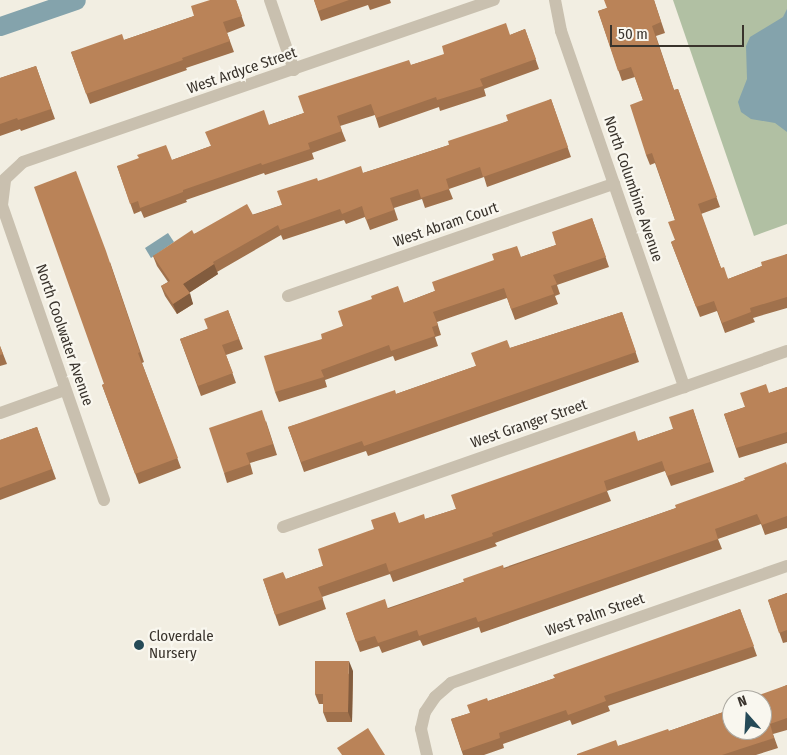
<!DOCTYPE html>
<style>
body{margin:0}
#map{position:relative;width:787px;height:755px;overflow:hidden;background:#f2eee2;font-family:"Fira Sans Condensed",sans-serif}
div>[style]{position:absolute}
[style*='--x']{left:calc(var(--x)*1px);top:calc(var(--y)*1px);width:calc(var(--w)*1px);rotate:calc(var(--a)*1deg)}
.green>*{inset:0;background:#b1c0a3}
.water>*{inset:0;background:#84a3ac}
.canal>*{height:19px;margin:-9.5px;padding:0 9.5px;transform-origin:9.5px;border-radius:9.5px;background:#84a3ac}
.minor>*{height:12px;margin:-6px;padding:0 6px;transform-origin:6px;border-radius:6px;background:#c9c0af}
.wall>*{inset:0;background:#a0714c}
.shaded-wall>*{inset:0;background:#825c3e}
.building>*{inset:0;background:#ba8358}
.dots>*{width:14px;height:14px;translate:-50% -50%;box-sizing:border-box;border:2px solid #f9f7ef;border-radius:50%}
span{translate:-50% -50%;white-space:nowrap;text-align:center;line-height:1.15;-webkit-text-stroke:4.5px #f9f7ef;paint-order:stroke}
.street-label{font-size:15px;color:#39332c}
.poi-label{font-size:15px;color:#39332c}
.left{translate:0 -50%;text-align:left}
.north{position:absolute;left:722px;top:690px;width:50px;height:50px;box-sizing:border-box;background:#f9f7ef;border:1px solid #aca9a1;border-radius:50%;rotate:341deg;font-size:14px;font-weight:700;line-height:20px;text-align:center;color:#39332c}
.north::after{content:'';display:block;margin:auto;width:18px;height:22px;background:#254a57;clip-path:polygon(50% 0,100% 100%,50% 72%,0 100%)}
.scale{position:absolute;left:610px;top:25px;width:134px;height:22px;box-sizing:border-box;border:2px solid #39332c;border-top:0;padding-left:6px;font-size:15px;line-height:18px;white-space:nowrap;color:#39332c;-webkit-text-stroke:4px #f9f7ef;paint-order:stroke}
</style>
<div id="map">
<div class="green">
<div style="clip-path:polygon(673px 0,787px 0,787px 224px,754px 236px)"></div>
</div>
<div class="water">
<div style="clip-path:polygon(787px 9px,787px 132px,775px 123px,751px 119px,741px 112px,738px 102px,747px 79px,746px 46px,750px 37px,783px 17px)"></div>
<div style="clip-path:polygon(168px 233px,174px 242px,151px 258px,145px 248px)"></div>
</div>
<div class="canal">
<div style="--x:0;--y:26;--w:80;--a:-18.9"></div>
</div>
<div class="minor">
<div style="--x:270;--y:0;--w:74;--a:71.1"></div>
<div style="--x:555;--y:0;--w:32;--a:79"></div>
<div style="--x:561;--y:31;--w:377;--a:70.9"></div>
<div style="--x:288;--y:296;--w:345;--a:-19"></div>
<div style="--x:0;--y:413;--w:69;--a:-19.5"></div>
<div style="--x:104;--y:500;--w:312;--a:-109.1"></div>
<div style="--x:2;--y:205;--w:26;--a:-83"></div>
<div style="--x:5;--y:179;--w:25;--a:-43"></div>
<div style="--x:23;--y:162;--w:498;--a:-19"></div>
<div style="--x:283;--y:527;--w:534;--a:-19.25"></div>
<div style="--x:427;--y:755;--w:27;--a:-103"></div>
<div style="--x:421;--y:729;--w:17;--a:-77"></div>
<div style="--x:425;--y:712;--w:18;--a:-56"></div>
<div style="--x:435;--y:697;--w:21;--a:-41"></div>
<div style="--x:451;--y:683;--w:356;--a:-19.2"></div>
</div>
<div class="wall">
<div style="clip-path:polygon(236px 0,245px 26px,227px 33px,234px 52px,186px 68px,187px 70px,90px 104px,71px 52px,124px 40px,194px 16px)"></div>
<div style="clip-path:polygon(314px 0,390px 0,391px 3px,370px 10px,368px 5px,321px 21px)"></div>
<div style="clip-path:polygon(654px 0,665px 33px,656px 36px,674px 90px,678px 89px,720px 207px,701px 214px,721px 268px,728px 279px,762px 266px,787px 254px,787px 308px,753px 318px,755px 322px,725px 333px,717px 311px,700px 317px,671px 242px,675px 240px,675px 220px,655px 163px,650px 165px,646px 155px,643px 100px,635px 77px,622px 81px,598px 11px,607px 8px)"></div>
<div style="clip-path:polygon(525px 29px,539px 69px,484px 89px,486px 96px,440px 111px,439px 107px,379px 128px,375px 115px,340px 126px,346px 141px,312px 153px,314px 159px,265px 175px,264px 173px,186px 200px,187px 202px,144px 218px,141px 211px,134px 214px,117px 166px,172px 160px,269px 125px,304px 113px,411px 65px,510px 35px)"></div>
<div style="clip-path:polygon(36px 66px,55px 119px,21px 131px,20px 129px,0 136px,0 78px)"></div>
<div style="clip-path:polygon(551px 99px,571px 157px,487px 187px,484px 177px,449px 189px,453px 199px,425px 208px,422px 199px,394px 208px,398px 220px,370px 230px,365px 217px,346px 224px,344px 220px,283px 240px,281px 235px,217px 272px,218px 274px,189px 293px,193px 304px,177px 314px,165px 296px,161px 286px,168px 282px,157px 266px,153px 256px,194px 234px,282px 205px,318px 181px,363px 173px,449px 145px,508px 121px)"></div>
<div style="clip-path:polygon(592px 218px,609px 267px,557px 285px,560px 294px,555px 296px,558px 304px,515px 320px,507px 298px,437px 322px,441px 335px,435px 337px,438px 346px,395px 361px,393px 356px,325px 380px,327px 387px,279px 402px,275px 392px,322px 339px,343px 326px,435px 291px,521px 257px,556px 245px)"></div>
<div style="clip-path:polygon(110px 262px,144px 362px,142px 363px,181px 468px,139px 484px,102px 385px,104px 384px)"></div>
<div style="clip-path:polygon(228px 310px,243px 349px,226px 355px,236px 383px,201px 396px,180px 339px,207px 329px)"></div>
<div style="clip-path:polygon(622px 312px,639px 362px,368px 456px,366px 451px,304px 472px,288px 427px,396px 394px,476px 366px,510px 348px)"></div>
<div style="clip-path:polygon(0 346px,7px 364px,0 366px)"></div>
<div style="clip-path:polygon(787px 387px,787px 443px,739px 458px,724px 414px,745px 407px,769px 393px)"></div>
<div style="clip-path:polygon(693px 409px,714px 472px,671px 486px,665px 471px,607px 491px,611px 501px,495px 543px,497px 546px,393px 582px,390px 574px,322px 597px,326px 609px,279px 626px,263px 579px,286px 579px,323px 566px,399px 523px,425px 519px,456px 509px,638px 441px,673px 429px)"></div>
<div style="clip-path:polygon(266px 421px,277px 455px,250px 463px,253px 474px,227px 483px,224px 473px)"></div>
<div style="clip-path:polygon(37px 427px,56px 479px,0 500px,0 440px)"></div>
<div style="clip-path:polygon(787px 465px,787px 528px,765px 535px,761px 524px,718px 539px,722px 549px,481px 633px,479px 627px,423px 646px,420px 640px,382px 653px,379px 646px,360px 652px,346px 613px,388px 608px,676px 508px,745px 480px)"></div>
<div style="clip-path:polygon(787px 593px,787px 642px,783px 643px,768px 600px)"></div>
<div style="clip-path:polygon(740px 609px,757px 656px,608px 706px,610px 711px,572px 725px,570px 720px,503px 744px,504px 748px,484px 755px,463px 755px,451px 719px,470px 713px,488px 701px,555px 678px)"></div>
<div style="clip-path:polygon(353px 671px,352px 722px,327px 722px,323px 712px,323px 704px,319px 704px,315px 694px)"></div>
<div style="clip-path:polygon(787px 685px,787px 730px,773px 734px,778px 748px,756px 755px,577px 755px,618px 746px,669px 731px,732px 709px)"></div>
</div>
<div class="shaded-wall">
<div style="clip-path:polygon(214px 264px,218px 274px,187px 294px,183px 284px)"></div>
<div style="clip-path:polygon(190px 293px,193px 304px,177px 314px,173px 304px)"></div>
<div style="clip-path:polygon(349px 661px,353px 671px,352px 722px,348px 712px)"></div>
</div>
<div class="building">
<div style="clip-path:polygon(210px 0,236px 0,242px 16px,223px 22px,230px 41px,182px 58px,183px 60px,86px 94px,71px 52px,122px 34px,124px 40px,194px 16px,191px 6px)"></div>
<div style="clip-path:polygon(314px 0,349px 0,318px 11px)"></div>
<div style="clip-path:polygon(604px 0,654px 0,661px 22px,652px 26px,674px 90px,678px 89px,717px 197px,698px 204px,721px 268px,724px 267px,728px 279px,762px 266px,761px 262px,787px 254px,787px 297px,750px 308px,751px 312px,722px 323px,714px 301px,696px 307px,671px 242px,675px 240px,668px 222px,675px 220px,652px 153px,646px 155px,630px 105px,643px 100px,631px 67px,618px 71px,598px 11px,607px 8px)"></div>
<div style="clip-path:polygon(506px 23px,510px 35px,525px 29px,536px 59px,480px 79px,483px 86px,437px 100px,436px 97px,376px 118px,371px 104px,337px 116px,342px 131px,308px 143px,310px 149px,262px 165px,261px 163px,183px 190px,183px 192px,140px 208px,138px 201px,130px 204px,117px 166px,139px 158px,137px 155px,166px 145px,172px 160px,211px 146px,205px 132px,264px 110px,269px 125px,304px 113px,298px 96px,409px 60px,411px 65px,444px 54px,442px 46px)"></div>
<div style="clip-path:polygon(36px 66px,51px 109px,18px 120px,17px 118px,0 124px,0 78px)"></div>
<div style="clip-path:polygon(551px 99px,568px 147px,483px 177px,480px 167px,446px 179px,449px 189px,421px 198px,418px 189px,390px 198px,394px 210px,366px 220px,362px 206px,342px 214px,340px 209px,280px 230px,278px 225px,213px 262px,214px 264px,183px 284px,190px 293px,173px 304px,161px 286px,170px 281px,153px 256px,192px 230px,194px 234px,247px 204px,253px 215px,282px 205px,277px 191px,317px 178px,318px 181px,361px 166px,363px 173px,379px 168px,449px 145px,448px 141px,508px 121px,506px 115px)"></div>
<div style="clip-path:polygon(76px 171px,106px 251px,140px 352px,138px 353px,178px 458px,135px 474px,102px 385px,104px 384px,34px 187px)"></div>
<div style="clip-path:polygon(592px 218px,606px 257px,553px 275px,557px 284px,551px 286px,554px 294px,511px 309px,504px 288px,433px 312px,438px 325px,432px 327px,435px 336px,391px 351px,389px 345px,321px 370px,324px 377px,275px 392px,264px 356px,322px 339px,321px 334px,343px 326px,338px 311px,372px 299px,371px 296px,398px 286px,404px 303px,435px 291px,432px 282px,494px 260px,492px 254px,517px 246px,521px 257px,556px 245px,552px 232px)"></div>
<div style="clip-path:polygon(228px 310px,239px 339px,222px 345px,233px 373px,198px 386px,180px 339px,208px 329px,204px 319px)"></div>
<div style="clip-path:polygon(622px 312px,636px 352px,364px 446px,362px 441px,301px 462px,288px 427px,395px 390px,396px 394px,476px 366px,471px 353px,507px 340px,510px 348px)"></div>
<div style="clip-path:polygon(0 346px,3px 354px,0 355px)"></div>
<div style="clip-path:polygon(766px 384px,769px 393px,787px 387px,787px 432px,736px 448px,724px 414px,745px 407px,740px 393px)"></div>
<div style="clip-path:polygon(693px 409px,710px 462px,667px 476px,662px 461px,604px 481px,607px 491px,492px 533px,493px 536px,389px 572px,386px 563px,318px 587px,323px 599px,275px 615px,263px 579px,283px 572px,286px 579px,323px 566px,318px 549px,374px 529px,371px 520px,395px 512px,399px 523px,424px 514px,425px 519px,456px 509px,451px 495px,635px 431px,638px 441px,673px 429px,669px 417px)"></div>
<div style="clip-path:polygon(262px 410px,273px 444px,246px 453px,250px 464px,224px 473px,209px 428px)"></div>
<div style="clip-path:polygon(37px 427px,52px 469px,0 488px,0 440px)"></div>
<div style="clip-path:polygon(786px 462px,787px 465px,787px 516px,762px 525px,757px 514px,715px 529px,718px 539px,478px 622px,476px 617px,419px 636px,417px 630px,378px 643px,375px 636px,356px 642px,346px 613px,385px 599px,388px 609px,464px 582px,463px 579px,503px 565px,504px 569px,676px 508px,675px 505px,745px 480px,744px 478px)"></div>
<div style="clip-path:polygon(787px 593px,787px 630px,779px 633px,768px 600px)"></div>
<div style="clip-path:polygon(740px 609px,754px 646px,604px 696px,606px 701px,568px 715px,566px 710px,499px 733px,500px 738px,462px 751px,451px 719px,470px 713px,467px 705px,487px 698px,488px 701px,555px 678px,553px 675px)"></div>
<div style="clip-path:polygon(315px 661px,349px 661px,348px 712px,323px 712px,323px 694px,315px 694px)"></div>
<div style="clip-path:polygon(787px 685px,787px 718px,770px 724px,774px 738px,722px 755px,577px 755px,577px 754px,616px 740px,618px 746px,668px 729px,669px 731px,732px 709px,732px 730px,762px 730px,762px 700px,745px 700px)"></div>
<div style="clip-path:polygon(368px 728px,385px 755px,342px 755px,337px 748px)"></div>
</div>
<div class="dots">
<div style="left:139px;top:645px;background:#254a57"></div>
</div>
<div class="street-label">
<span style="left:242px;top:71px;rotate:-19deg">West Ardyce Street</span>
<span style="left:633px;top:189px;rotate:71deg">North Columbine Avenue</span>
<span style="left:446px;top:225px;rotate:-19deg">West Abram Court</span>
<span style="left:64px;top:335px;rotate:71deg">North Coolwater Avenue</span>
<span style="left:529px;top:424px;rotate:-19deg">West Granger Street</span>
<span style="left:595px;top:615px;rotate:-19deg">West Palm Street</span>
</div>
<div class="poi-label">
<span class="left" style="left:149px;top:645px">Cloverdale<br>Nursery</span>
</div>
<div class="north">N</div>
<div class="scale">50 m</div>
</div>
